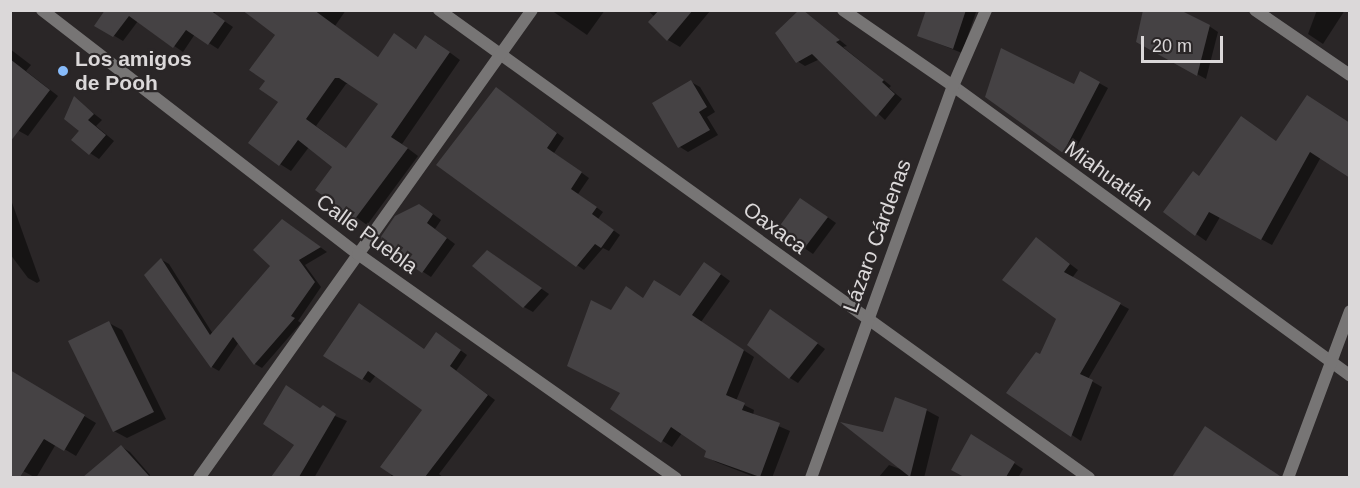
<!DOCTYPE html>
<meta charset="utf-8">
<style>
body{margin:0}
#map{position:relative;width:1360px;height:488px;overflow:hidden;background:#2a2627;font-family:Helvetica,sans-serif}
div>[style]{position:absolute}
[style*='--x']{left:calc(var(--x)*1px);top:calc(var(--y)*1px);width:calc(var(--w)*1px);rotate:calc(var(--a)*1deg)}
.shadow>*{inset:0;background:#0007}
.building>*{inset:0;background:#454244}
.minor>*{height:12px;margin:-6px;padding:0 6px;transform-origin:6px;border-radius:6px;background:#777575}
.tertiary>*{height:12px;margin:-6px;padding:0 6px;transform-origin:6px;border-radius:6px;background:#777575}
.dots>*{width:16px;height:16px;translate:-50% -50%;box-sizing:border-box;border:3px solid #2a2627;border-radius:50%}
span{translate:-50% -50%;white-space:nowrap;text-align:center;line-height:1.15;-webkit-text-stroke:4.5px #2a2627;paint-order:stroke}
.poi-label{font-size:21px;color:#dbd8d9;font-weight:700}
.left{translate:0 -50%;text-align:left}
.street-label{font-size:21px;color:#dbd8d9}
.frame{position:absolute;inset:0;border:12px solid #dbd8d9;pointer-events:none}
.scale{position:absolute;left:1141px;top:36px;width:82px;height:27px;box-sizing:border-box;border:3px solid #dbd8d9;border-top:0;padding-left:8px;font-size:18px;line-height:21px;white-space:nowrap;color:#dbd8d9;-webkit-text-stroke:4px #2a2627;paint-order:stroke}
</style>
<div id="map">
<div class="shadow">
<div style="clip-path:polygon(107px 10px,217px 10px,214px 14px,233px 27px,218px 49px,195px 34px,183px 52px,138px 21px,123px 41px,96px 25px)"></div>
<div style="clip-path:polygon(evenodd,259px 10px,346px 10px,335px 26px,379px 58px,437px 43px,460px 60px,402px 144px,418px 156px,367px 225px,317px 189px,334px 166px,309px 147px,291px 171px,280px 164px,280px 102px,267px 81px,277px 35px,259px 10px,350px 83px,380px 104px,347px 149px,316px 126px,346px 84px,350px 83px)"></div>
<div style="clip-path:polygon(551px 10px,605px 10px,587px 35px)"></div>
<div style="clip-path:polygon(647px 10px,710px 10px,710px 11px,680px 47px,668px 40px,650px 22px,655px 17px)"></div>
<div style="clip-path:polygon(928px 10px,976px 12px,962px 53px,919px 36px)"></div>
<div style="clip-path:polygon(1317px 10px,1345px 10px,1323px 44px,1308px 34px)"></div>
<div style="clip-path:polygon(809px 15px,847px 46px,843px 47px,891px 86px,889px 88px,902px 99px,885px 120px,820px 59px,805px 66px,797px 61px)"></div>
<div style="clip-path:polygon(1209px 26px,1218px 32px,1206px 79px,1137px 41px)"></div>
<div style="clip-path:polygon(10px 49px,31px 65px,26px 71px,58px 96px,28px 136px,19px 131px,10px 112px)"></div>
<div style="clip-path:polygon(1081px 73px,1108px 88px,1072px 156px,987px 97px,1074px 86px)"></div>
<div style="clip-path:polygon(691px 82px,700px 87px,715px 112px,707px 117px,718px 135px,688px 152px,680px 147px)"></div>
<div style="clip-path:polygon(503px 93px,564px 138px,554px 153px,589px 178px,578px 194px,603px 212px,598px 219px,620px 235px,609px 251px,603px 248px,584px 270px,577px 265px)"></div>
<div style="clip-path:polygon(74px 98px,102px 120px,96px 126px,114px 141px,99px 159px,90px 153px,81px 130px)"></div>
<div style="clip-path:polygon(1350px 124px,1321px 157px,1272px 245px,1220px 217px,1206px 241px,1165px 212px,1201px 177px,1277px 142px)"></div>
<div style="clip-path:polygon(10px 197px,40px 281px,37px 283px,28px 278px,10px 254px)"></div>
<div style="clip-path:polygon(810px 205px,836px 223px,813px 254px,778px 230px)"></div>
<div style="clip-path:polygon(429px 211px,441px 220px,435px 229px,455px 244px,431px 277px,411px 264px,409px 266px,401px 261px)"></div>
<div style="clip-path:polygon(290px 225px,327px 252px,305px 265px,321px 287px,298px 321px,301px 323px,262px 368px,255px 364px,239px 342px,219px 371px,212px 367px,146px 275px,162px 260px,169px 264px,213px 334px,272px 266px)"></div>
<div style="clip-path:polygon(1037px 239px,1078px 270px,1072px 278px,1129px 309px,1088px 379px,1102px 387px,1081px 441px,1008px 393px,1041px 356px,1058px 318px)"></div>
<div style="clip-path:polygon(496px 257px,549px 294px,533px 312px,524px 307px)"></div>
<div style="clip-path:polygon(715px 270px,730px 281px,701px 322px,754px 357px,736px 401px,754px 410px,753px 415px,790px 431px,772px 478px,757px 478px,716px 462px,706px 456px,708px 450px,682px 433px,672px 447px,612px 408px,622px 393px,611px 312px,644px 299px,680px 298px)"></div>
<div style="clip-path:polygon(779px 316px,825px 349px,798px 383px,790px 378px)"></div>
<div style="clip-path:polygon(109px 323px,122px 330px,166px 419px,127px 438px,114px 431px)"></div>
<div style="clip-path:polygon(444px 338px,467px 355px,456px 371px,495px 400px,439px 474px,444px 478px,390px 478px,424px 409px,376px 375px,370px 383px,325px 355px,425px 350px)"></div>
<div style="clip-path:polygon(10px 372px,96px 423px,76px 456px,56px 444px,36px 478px,10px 464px)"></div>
<div style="clip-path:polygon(321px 410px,347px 421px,314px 478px,273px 478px)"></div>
<div style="clip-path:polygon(926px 410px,939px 417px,924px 478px,878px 478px,889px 465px,900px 469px,884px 434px)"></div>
<div style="clip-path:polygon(1206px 428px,1215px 433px,1280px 478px,1173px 478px)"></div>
<div style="clip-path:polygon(980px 441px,1023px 469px,1018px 478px,967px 478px,953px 469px)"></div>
<div style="clip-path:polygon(122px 447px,130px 452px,150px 475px,147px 478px,104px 478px,96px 468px)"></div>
</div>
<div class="building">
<div style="clip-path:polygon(105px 10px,210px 10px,225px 21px,208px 45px,186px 30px,173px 48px,129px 16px,113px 37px,94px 26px)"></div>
<div style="clip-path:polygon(evenodd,242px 10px,314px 10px,378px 57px,394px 33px,416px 49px,425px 35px,450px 52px,391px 137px,408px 148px,355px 219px,315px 190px,332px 167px,298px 140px,279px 166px,248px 143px,278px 102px,259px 89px,265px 81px,249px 70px,275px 35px,242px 10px,335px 78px,339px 78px,378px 104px,346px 148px,306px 119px,335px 78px)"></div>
<div style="clip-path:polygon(659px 10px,693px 10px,667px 41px,648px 22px)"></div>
<div style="clip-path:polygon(799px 10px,803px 10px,840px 40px,836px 42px,884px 80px,882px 82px,895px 94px,876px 117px,812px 54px,796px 63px,775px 33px)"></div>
<div style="clip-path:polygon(926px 10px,966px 10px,953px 49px,917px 36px)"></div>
<div style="clip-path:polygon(1143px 10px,1180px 10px,1210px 25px,1197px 76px,1136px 42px)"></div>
<div style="clip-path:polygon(1001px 48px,1074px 84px,1080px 71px,1100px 82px,1063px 153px,985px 97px)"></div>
<div style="clip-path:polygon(10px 59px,50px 90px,10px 142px)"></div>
<div style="clip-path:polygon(691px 80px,707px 107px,699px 112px,710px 130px,678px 148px,652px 103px)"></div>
<div style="clip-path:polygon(496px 87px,557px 133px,547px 148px,582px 172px,571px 189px,597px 207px,592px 214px,614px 230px,601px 248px,595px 244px,576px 267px,436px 165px)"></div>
<div style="clip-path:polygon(1307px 95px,1350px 123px,1350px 178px,1310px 152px,1261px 240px,1209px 212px,1195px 236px,1163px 212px,1193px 171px,1199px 176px,1241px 116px,1276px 141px)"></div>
<div style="clip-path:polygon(74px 96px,94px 114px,88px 120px,106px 135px,89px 155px,71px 140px,84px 125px,79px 131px,64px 119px)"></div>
<div style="clip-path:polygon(800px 198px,828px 217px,803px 250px,776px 231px)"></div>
<div style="clip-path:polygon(419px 204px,433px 214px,427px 223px,447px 238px,422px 273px,402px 259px,400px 262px,379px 248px,384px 241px,380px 238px,395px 216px)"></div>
<div style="clip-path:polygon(282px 219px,321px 247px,299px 260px,315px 282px,291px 316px,295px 318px,254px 365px,233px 337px,211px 368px,144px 275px,161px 258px,210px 335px,270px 266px,253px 250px)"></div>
<div style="clip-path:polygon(1036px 237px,1070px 264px,1064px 272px,1121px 303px,1080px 374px,1093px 380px,1071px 437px,1006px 393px,1036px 352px,1040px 354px,1056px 319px,1002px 280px)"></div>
<div style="clip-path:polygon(487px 250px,542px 288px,523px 308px,472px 266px)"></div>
<div style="clip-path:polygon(704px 262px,721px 274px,692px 315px,744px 350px,726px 395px,745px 403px,742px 410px,780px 423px,760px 477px,704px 457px,706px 451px,671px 427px,661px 443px,610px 409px,620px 393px,567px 366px,591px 300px,611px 310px,626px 286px,643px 298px,654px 280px,680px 296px)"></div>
<div style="clip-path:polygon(359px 303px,424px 349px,436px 332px,461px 350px,450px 366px,488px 395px,425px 477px,395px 477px,380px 467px,422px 410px,368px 371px,362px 380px,323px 356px)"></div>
<div style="clip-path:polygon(770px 309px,818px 343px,789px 379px,747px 345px)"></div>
<div style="clip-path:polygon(109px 321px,154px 412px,113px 432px,68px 341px)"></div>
<div style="clip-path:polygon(10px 370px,85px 415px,64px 451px,44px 439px,20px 477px,10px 477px)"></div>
<div style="clip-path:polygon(286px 385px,320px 408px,323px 405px,336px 414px,299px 477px,271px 477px,294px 445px,263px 424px)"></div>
<div style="clip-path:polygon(895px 397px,927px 409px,910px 477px,840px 422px,883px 432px)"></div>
<div style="clip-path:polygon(1205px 426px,1280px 476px,1280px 477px,1172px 477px)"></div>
<div style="clip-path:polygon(971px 434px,1015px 462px,1006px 477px,964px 477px,951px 470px)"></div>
<div style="clip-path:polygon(121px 445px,150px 477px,83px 477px)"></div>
</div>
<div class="minor">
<div style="--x:439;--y:10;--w:801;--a:35.75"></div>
<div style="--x:843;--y:10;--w:134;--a:34.6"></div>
<div style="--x:953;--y:86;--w:492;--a:36.1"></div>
<div style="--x:1255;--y:10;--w:115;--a:34.4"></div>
<div style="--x:199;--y:478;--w:574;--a:-54.57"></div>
<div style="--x:811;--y:478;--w:417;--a:-70.1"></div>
<div style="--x:953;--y:86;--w:83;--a:-66.5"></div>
<div style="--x:1288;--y:478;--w:178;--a:-69.6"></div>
</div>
<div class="tertiary">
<div style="--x:42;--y:10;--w:399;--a:37.7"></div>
<div style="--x:358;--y:254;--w:389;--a:35.2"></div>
</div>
<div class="dots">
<div style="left:63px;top:71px;background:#87bbfb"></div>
</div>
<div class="poi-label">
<span class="left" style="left:75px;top:71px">Los amigos<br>de Pooh</span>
</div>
<div class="street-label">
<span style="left:1109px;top:176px;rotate:36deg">Miahuatlán</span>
<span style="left:775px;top:228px;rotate:36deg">Oaxaca</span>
<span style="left:367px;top:234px;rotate:36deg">Calle Puebla</span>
<span style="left:877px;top:236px;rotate:-70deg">Lázaro Cárdenas</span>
</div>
<div class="frame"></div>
<div class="scale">20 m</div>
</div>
